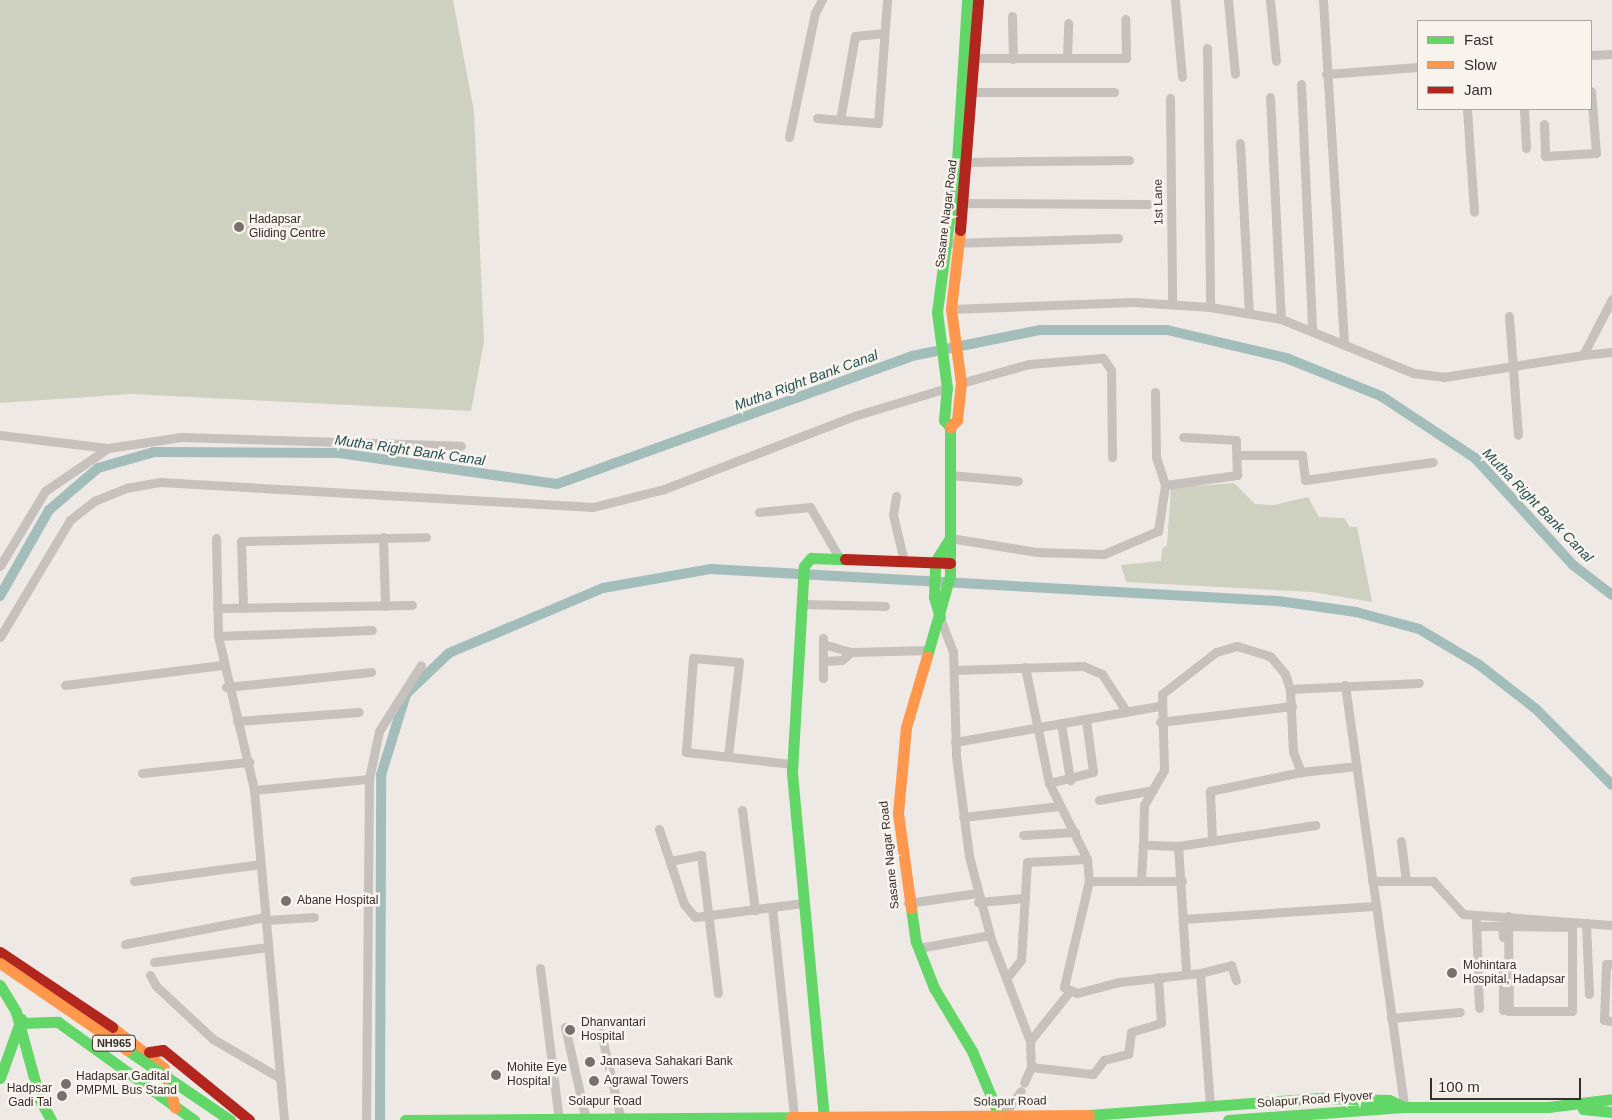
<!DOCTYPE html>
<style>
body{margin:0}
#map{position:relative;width:1612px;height:1120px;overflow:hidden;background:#eee9e4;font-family:Arial,sans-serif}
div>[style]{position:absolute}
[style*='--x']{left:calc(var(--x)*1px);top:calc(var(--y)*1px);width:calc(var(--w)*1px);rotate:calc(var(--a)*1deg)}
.green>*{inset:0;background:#cfd1c0}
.canal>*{height:10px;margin:-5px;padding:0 5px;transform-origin:5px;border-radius:5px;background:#a3bdbb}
.street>*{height:9px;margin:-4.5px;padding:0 4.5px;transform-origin:4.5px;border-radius:4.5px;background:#c6c1bd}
.fast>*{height:11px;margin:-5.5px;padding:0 5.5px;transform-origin:5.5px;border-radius:5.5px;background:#63d668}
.slow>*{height:11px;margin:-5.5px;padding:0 5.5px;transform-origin:5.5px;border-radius:5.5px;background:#ff974d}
.jam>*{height:11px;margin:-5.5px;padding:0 5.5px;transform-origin:5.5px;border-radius:5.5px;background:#b3261e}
.fast-bridge>*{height:11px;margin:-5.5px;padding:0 5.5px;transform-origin:5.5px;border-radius:5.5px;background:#63d668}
.slow-bridge>*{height:11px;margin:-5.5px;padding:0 5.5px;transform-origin:5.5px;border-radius:5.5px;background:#ff974d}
.dots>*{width:14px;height:14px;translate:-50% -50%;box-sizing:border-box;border:2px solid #f8f3ed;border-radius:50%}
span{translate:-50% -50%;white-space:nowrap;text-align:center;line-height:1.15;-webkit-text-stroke:5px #f8f3ed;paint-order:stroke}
.shield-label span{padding:1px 4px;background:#f8f3ed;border:1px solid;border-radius:4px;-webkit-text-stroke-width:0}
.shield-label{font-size:11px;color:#372f2b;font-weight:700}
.street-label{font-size:12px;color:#372f2b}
.poi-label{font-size:12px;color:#372f2b}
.left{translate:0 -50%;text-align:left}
.right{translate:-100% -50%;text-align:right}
.water-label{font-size:14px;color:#265254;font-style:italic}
.legend{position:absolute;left:1417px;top:20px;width:175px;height:90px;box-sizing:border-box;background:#f8f3ed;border:1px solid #aba59f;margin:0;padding:6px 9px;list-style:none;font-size:15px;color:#372f2b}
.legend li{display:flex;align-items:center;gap:10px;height:25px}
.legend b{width:25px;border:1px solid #aba59f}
.scale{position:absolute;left:1430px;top:1078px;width:151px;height:22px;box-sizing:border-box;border:2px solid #372f2b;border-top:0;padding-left:6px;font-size:15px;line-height:18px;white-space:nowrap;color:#372f2b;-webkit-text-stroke:4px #f8f3ed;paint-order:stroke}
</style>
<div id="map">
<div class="green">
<div style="clip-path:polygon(0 0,453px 0,474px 112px,484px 342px,471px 411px,131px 394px,0 403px)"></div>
<div style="clip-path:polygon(1234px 483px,1255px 504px,1274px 505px,1308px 497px,1319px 517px,1344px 518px,1350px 527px,1357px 527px,1372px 602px,1313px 592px,1126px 582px,1121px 565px,1161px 561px,1162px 549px,1167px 545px,1171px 488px)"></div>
</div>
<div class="canal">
<div style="--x:0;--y:596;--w:99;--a:-60.3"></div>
<div style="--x:49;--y:510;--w:65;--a:-40.6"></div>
<div style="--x:98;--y:468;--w:58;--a:-15.9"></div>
<div style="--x:154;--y:452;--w:185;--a:0.3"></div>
<div style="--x:339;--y:453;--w:220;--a:8.1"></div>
<div style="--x:557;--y:484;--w:377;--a:-19.8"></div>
<div style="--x:912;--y:356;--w:131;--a:-11.5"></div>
<div style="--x:1040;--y:330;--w:127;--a:0"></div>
<div style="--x:1167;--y:330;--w:122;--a:13.2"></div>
<div style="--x:1286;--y:358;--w:102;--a:21.8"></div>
<div style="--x:1381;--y:396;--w:113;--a:33.4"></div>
<div style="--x:1475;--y:458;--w:145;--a:47.5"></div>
<div style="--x:1573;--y:565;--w:49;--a:37.6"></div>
<div style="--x:380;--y:1120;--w:345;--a:-89.8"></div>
<div style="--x:381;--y:775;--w:85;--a:-72.8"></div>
<div style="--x:406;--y:694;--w:59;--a:-43.6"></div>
<div style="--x:449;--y:653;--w:167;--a:-22.9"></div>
<div style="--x:603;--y:588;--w:110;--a:-10"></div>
<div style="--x:711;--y:569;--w:568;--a:3.23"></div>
<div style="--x:1278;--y:601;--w:79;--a:8"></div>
<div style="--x:1356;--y:612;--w:65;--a:15.1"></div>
<div style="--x:1419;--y:629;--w:69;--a:30.7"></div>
<div style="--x:1478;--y:664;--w:73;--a:37.8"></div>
<div style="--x:1536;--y:709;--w:107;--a:45"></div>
</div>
<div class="street">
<div style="--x:1175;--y:0;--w:77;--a:84.8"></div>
<div style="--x:1228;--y:0;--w:74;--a:84.6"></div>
<div style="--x:1270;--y:0;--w:61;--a:84.4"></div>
<div style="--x:1323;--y:0;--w:344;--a:86.5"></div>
<div style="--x:1012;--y:16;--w:43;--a:88.7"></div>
<div style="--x:1207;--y:48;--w:259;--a:89.3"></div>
<div style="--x:1591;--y:55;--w:21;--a:-3"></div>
<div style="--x:974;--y:58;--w:152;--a:0"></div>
<div style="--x:1126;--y:58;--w:39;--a:-91"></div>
<div style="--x:1067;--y:58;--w:35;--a:-88"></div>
<div style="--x:1326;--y:74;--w:92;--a:-4.4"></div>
<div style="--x:1301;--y:84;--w:245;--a:87.4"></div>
<div style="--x:972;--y:92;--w:142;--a:0"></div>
<div style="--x:1270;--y:97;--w:222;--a:87.2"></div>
<div style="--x:1170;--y:98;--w:206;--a:89.4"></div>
<div style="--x:1467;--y:109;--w:103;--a:86.1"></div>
<div style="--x:1524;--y:109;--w:39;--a:87"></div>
<div style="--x:817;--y:118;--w:61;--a:4.7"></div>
<div style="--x:878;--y:123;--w:123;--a:-85.8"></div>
<div style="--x:840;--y:120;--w:85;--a:-79.9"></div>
<div style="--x:855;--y:36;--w:29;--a:-6"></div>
<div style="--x:1544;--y:124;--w:32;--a:88"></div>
<div style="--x:1545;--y:156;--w:51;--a:-3.4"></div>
<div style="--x:1596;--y:153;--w:62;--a:-94.6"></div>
<div style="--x:789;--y:137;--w:127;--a:-78.2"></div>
<div style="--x:815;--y:13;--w:15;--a:-62"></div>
<div style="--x:1240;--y:143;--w:170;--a:87"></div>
<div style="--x:964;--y:162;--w:165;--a:-0.7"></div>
<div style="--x:958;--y:203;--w:190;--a:0.3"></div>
<div style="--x:953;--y:243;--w:165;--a:-1.7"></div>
<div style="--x:951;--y:309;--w:183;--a:-2.2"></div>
<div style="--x:1134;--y:302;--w:76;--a:3.8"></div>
<div style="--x:1210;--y:307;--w:72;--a:9.6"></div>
<div style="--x:1281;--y:319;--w:143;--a:22.2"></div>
<div style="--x:1413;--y:373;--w:31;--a:7"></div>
<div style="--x:1444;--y:377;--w:141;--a:-9"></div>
<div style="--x:1583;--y:355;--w:63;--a:-62.6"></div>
<div style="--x:1509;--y:316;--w:119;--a:85.7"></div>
<div style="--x:1583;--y:355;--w:29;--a:-6"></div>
<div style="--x:961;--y:383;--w:71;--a:-15.6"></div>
<div style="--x:1029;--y:364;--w:74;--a:-4.6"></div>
<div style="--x:1103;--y:358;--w:14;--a:56"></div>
<div style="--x:1111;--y:370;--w:87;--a:89.3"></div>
<div style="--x:1155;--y:392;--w:65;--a:89.1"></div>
<div style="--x:1156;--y:457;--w:29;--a:72"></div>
<div style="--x:0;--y:435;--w:108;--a:6.9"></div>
<div style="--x:1238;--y:455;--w:64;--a:0"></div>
<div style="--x:1302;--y:455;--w:25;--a:83"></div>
<div style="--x:1305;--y:480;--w:129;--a:-8"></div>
<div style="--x:950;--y:475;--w:68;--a:5"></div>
<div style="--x:896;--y:496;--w:19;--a:99"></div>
<div style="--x:893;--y:515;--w:47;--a:76.6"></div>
<div style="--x:759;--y:512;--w:51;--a:-5.6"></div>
<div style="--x:810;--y:507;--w:60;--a:60"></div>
<div style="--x:383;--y:537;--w:69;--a:88.3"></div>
<div style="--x:216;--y:538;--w:98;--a:88.8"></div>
<div style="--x:218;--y:636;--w:158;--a:76.8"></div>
<div style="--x:254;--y:790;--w:331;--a:84.8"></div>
<div style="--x:950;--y:538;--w:87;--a:9.2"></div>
<div style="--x:1036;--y:552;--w:68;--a:1.7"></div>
<div style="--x:1104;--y:554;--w:59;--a:-23.1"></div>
<div style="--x:1158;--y:531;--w:47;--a:-81.3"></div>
<div style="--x:1165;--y:485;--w:73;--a:-7.9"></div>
<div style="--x:1237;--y:475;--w:35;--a:-92"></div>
<div style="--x:1236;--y:440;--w:53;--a:-176.8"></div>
<div style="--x:0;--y:566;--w:87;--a:-59"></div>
<div style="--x:45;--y:491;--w:76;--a:-34.3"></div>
<div style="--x:108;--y:448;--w:74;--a:-8.6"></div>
<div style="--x:181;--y:437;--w:280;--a:1.8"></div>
<div style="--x:802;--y:604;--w:83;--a:1.4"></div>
<div style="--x:217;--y:608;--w:195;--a:-0.9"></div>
<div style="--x:243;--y:608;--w:67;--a:-91.7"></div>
<div style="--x:241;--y:541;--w:185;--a:-1.2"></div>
<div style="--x:940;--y:618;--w:36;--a:69"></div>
<div style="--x:953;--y:652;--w:104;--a:88.3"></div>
<div style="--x:956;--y:756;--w:101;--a:82.6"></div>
<div style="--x:969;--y:856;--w:86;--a:75.2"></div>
<div style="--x:991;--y:939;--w:109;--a:69.1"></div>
<div style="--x:1030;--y:1041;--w:26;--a:88"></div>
<div style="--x:1031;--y:1067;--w:17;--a:114"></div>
<div style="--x:218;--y:636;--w:154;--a:-2.2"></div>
<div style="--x:0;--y:637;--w:136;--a:-59.1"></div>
<div style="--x:70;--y:520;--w:31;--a:-38"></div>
<div style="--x:94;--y:501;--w:35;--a:-22"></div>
<div style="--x:126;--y:488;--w:35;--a:-10"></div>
<div style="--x:160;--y:482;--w:434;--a:3.3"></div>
<div style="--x:593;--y:507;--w:73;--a:-14.2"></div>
<div style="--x:664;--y:489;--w:204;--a:-21"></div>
<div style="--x:854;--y:416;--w:97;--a:-16.8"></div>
<div style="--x:823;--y:644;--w:29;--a:16"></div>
<div style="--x:851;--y:652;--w:79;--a:-1.5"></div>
<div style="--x:823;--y:661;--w:19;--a:-3"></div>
<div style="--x:842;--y:660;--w:12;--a:-42"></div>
<div style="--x:1025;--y:667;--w:118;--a:78.3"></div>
<div style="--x:1049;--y:783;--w:85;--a:63.4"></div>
<div style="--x:1087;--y:859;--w:22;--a:85"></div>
<div style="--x:1089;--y:881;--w:109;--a:103.3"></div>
<div style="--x:1064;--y:987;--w:14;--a:25"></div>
<div style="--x:1077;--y:993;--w:43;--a:-14.7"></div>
<div style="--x:1119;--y:982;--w:81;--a:-6.3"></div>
<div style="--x:1200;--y:973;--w:132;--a:85.7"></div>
<div style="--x:955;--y:670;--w:128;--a:-1.8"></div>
<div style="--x:1083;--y:666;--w:21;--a:23"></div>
<div style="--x:1102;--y:674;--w:44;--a:57"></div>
<div style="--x:823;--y:678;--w:40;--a:-90"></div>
<div style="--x:65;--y:685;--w:158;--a:-7.3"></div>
<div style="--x:1345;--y:685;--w:426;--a:82"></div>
<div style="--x:226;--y:687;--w:146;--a:-5.9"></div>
<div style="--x:1290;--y:689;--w:129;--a:-2.7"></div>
<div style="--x:237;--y:721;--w:122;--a:-4.2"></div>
<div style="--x:1160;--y:722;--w:133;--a:-6.9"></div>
<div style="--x:1061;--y:723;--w:58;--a:81"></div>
<div style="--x:955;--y:742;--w:207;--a:-10"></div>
<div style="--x:728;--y:756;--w:95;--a:-83.3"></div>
<div style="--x:739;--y:662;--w:46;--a:-175"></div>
<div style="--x:693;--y:658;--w:94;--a:94.3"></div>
<div style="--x:686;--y:752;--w:107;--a:6.5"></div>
<div style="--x:142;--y:773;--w:108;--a:-5.9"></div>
<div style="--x:1049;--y:783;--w:45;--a:-14"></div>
<div style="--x:1093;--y:772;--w:52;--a:-97.7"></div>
<div style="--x:254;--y:790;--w:116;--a:-5.5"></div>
<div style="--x:1099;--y:800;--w:55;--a:-10.5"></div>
<div style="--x:742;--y:810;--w:101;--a:82.6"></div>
<div style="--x:963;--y:817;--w:97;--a:-6.5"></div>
<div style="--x:659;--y:829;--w:79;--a:71.6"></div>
<div style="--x:684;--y:904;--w:17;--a:50"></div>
<div style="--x:695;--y:917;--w:109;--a:-7.4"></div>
<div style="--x:1023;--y:835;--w:52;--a:-3.3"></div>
<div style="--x:1212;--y:841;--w:50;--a:-92.3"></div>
<div style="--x:1210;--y:791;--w:93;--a:-11.8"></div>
<div style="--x:1301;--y:772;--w:56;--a:-6.1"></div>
<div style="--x:1401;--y:841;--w:38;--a:83"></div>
<div style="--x:1178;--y:846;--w:139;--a:-8.7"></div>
<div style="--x:670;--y:861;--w:32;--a:-11"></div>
<div style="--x:701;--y:855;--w:139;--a:83"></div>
<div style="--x:134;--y:881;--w:128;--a:-7.6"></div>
<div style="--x:1089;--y:881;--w:93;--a:0"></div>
<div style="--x:1141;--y:881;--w:36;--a:-87"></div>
<div style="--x:1372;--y:881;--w:61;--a:0"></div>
<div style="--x:1433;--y:881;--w:45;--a:47.7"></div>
<div style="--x:1463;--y:914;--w:149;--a:4.2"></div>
<div style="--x:978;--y:902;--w:47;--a:-4.9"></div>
<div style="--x:908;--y:903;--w:70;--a:-8.2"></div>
<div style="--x:772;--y:907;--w:212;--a:84"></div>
<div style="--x:1508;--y:916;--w:4;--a:90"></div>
<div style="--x:1508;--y:920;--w:91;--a:89.4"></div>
<div style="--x:1509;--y:1011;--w:63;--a:0"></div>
<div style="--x:1572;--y:1011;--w:84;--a:-90"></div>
<div style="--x:1572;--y:927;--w:64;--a:-179.1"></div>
<div style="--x:1183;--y:919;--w:191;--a:-3.9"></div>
<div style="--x:266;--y:920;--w:48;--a:-3.6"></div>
<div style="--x:1476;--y:921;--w:87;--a:88"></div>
<div style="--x:1586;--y:923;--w:71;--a:87.6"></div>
<div style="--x:1476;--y:926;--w:26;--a:0"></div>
<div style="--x:1502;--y:926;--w:11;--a:85"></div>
<div style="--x:125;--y:944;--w:143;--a:-10.9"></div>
<div style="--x:919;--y:948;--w:71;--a:-10.5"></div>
<div style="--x:154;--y:962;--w:115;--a:-7.5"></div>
<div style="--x:1612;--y:964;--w:6;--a:180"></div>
<div style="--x:1606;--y:964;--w:56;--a:92"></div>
<div style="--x:1604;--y:1020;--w:8;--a:7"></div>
<div style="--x:540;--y:968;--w:153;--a:82.9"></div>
<div style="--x:1186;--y:972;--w:126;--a:-93.6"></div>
<div style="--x:1178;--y:846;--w:35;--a:-178"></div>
<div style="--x:1143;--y:845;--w:40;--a:-88.6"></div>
<div style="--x:1144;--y:805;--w:40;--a:-60.3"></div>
<div style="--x:1164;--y:770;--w:76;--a:-91.5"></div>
<div style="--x:1162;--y:694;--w:68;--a:-37.9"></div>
<div style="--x:1216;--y:652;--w:22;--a:-16"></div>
<div style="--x:1237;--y:646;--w:34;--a:17"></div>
<div style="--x:1270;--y:656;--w:23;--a:50"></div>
<div style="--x:1285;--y:674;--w:16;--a:72"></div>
<div style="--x:1290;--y:689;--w:63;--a:87.3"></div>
<div style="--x:1293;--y:752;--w:22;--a:68"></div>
<div style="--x:1200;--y:973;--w:32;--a:-14"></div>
<div style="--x:1231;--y:965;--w:16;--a:72"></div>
<div style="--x:150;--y:975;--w:13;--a:61"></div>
<div style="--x:156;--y:986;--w:78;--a:42.9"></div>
<div style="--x:213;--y:1039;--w:78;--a:30.2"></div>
<div style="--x:1008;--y:976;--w:21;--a:-51"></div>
<div style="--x:1021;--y:960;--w:98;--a:-86.5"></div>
<div style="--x:1027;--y:862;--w:60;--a:-2.9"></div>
<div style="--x:1503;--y:1010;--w:40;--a:-90"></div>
<div style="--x:1391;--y:1018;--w:69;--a:-5"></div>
<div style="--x:565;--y:1027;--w:91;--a:77.3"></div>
<div style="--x:601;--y:1033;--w:85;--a:77.1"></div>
<div style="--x:1030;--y:1041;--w:63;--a:-51.5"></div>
<div style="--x:1031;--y:1067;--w:62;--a:6.4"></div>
<div style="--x:1093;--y:1074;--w:18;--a:-52"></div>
<div style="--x:1104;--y:1060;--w:25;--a:-14"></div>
<div style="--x:1128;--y:1054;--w:22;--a:-82"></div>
<div style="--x:1131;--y:1032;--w:31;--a:-17"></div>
<div style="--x:1161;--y:1023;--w:46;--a:-93.7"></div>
<div style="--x:1002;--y:1117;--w:32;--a:-54"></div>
<div style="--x:366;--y:1120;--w:341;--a:-89.5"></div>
<div style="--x:369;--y:779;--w:49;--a:-78.2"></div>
<div style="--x:379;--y:731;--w:78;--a:-57.5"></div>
</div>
<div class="fast">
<div style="--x:940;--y:617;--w:21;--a:-107"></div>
<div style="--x:934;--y:597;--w:35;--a:-88"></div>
<div style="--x:935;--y:562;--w:28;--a:-58"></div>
<div style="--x:927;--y:656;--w:84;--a:-74.1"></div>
<div style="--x:950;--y:575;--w:148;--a:-90"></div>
<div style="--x:950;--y:427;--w:9;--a:-131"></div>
<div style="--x:944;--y:420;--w:32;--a:-85"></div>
<div style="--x:947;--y:388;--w:77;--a:-97.5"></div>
<div style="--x:937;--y:312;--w:152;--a:-82.5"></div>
<div style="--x:957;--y:161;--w:161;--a:-86.4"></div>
<div style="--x:911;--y:908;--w:34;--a:82"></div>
<div style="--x:916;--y:942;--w:49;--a:68.6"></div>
<div style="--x:934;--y:988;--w:74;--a:58.9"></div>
<div style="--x:972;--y:1051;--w:75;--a:67.2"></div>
<div style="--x:22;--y:1023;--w:36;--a:-2"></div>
<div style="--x:58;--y:1022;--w:168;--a:35.8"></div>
<div style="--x:0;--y:1078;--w:63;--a:-70.4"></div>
<div style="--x:1583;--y:1109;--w:29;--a:6"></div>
<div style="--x:1089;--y:1115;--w:235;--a:-4.2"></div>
<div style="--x:1323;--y:1098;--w:66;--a:1.7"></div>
<div style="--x:1389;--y:1100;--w:17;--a:25"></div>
<div style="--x:824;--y:1118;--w:347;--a:-95.3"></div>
<div style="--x:792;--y:772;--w:206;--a:-86.7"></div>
<div style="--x:804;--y:566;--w:11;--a:-49"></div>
<div style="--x:811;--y:558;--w:34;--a:2"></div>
<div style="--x:405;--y:1120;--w:386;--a:-0.4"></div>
<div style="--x:1228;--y:1120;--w:176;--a:-4.2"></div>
<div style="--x:1404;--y:1107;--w:144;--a:0"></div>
<div style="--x:1548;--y:1107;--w:64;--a:-7.1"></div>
</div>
<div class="slow">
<div style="--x:950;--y:427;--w:10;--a:-45"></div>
<div style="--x:957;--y:420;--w:37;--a:-84"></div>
<div style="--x:961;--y:383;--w:75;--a:-97.7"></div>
<div style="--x:951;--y:309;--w:80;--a:-83.5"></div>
<div style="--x:911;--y:908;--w:96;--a:-97.8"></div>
<div style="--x:898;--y:813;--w:86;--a:-84.7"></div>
<div style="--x:906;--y:727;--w:74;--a:-73.5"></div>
<div style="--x:112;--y:1027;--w:66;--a:38.3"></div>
<div style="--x:164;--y:1068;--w:41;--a:74.6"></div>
<div style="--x:791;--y:1117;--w:298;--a:-0.4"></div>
</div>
<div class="jam">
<div style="--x:960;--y:230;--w:231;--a:-85.5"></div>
<div style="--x:845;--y:559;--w:105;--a:2.2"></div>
<div style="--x:0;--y:952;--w:135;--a:33.8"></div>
<div style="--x:149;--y:1052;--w:14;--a:-8"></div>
<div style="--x:163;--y:1050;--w:111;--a:39.1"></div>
</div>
<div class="fast-bridge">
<div style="--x:0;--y:985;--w:31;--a:59"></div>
<div style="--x:16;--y:1012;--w:91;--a:74.7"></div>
<div style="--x:40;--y:1100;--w:23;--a:61"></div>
<div style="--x:127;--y:1050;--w:125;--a:34.2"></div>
</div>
<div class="slow-bridge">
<div style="--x:0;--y:963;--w:154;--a:34.4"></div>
</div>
<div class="dots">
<div style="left:239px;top:227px;background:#77706c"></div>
<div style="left:286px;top:901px;background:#77706c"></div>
<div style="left:1452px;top:973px;background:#77706c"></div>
<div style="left:570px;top:1030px;background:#77706c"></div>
<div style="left:590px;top:1062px;background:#77706c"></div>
<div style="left:496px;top:1075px;background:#77706c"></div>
<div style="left:594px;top:1081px;background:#77706c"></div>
<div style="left:66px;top:1084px;background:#77706c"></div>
<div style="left:62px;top:1096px;background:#77706c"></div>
</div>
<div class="shield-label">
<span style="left:114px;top:1043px">NH965</span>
</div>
<div class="street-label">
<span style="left:1159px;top:202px;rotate:-91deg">1st Lane</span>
<span style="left:947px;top:214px;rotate:-83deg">Sasane Nagar Road</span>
<span style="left:890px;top:855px;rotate:-96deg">Sasane Nagar Road</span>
<span style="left:1315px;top:1100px;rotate:-4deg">Solapur Road Flyover</span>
<span style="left:605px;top:1102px">Solapur Road</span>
<span style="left:1010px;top:1102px;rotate:-1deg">Solapur Road</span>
</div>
<div class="poi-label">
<span class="left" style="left:249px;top:227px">Hadapsar<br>Gliding Centre</span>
<span class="left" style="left:297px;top:901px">Abane Hospital</span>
<span class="left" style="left:1463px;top:973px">Mohintara<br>Hospital, Hadapsar</span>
<span class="left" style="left:581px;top:1030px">Dhanvantari<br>Hospital</span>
<span class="left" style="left:600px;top:1062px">Janaseva Sahakari Bank</span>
<span class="left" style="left:507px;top:1075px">Mohite Eye<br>Hospital</span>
<span class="left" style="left:76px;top:1084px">Hadapsar Gadital<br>PMPML Bus Stand</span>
<span class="left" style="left:604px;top:1081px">Agrawal Towers</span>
<span class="right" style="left:52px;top:1096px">Hadpsar<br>Gadi Tal</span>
</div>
<div class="water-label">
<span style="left:806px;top:380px;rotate:-20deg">Mutha Right Bank Canal</span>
<span style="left:410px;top:450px;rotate:8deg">Mutha Right Bank Canal</span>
<span style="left:1538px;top:505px;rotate:46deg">Mutha Right Bank Canal</span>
</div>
<ul class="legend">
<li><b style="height:6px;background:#63d668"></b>Fast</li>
<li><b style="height:6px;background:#ff974d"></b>Slow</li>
<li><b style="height:6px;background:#b3261e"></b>Jam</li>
</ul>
<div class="scale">100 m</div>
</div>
